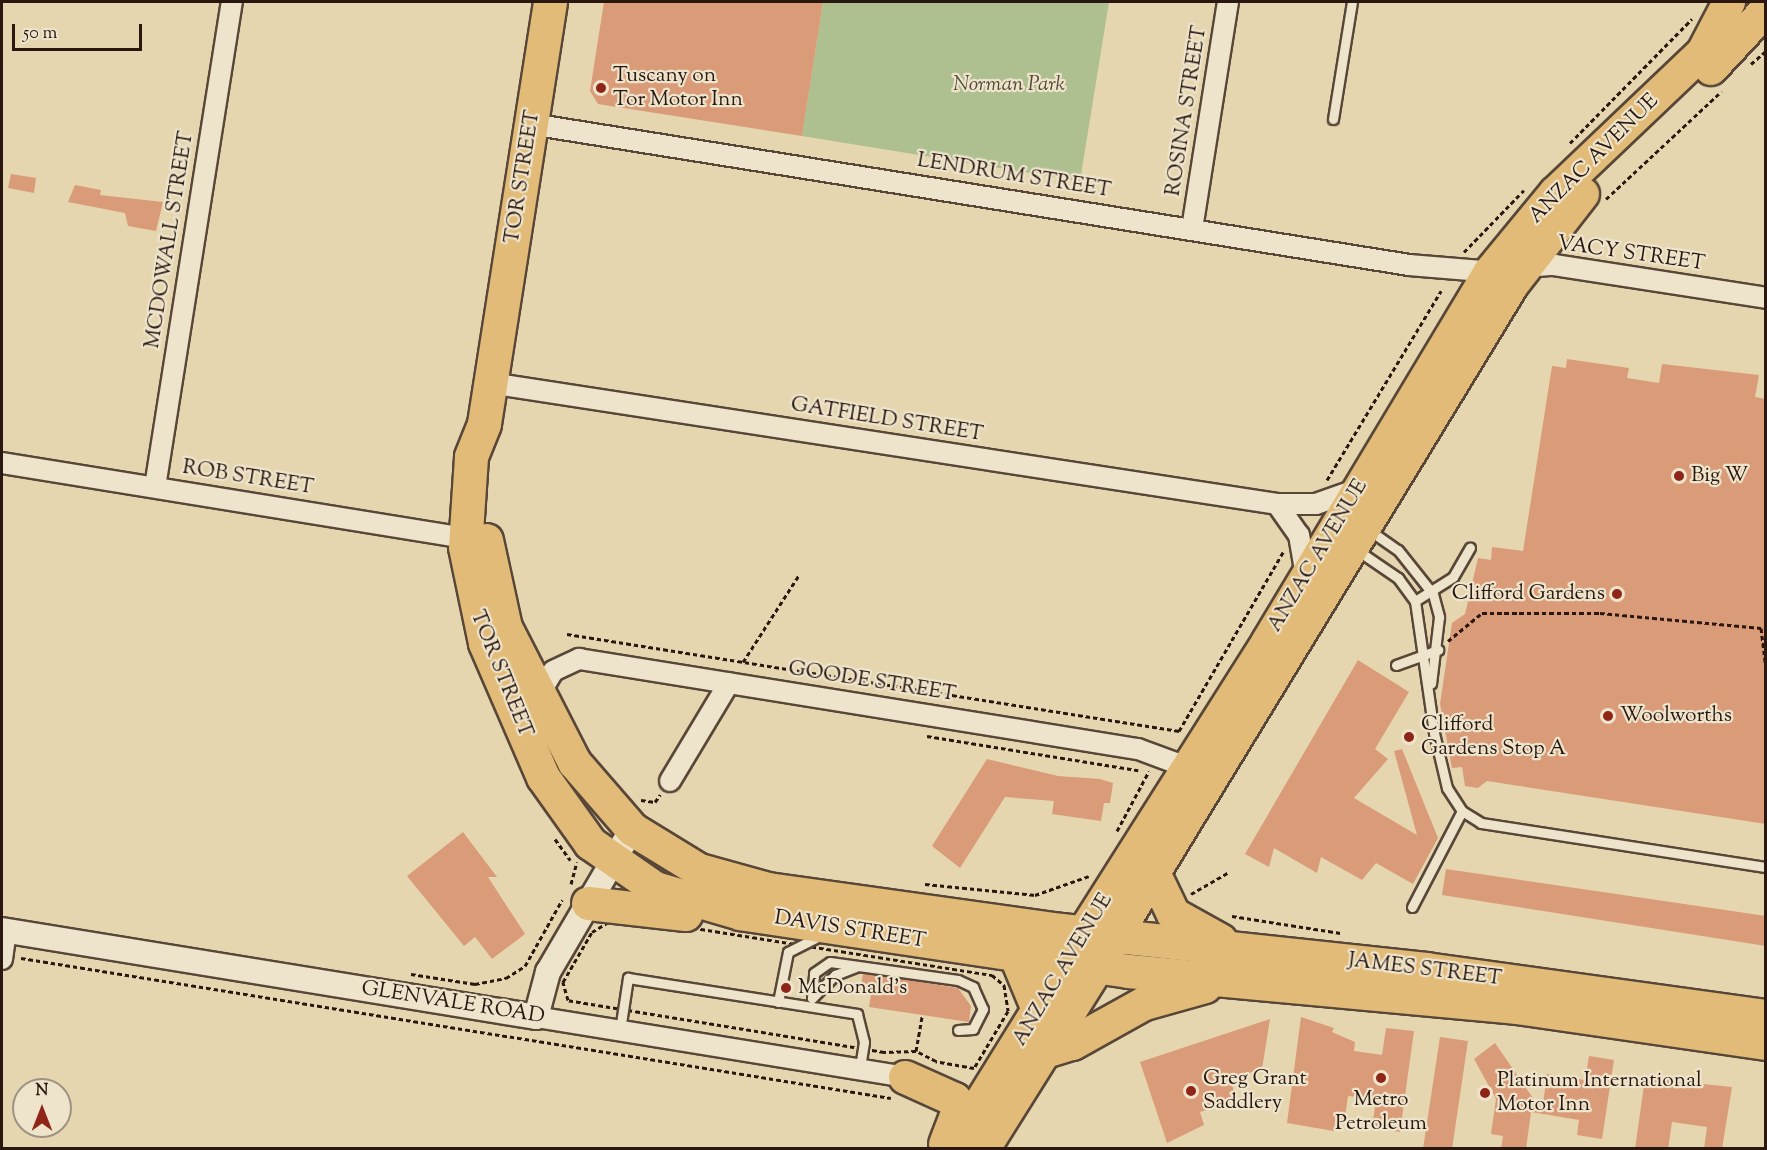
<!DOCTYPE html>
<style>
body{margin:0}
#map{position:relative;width:1767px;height:1150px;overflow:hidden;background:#e5d6b0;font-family:"Sorts Mill Goudy",serif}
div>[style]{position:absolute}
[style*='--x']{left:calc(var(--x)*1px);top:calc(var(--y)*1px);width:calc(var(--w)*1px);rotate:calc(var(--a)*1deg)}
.green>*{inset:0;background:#aebf90}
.building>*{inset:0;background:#da9b78}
.path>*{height:3px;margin-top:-1.5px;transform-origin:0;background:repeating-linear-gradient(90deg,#291710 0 4.5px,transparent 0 7.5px)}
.roads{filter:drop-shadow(2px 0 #584738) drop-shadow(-2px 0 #584738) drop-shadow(0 2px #584738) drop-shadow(0 -2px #584738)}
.service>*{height:9px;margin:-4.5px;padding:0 4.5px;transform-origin:4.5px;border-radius:4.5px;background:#eee4cc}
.minor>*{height:20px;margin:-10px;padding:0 10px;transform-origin:10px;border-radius:10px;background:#eee4cc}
.tertiary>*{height:24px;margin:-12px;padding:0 12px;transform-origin:12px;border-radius:12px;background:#eee4cc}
.primary>*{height:32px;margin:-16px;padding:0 16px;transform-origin:16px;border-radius:16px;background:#e2bb78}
.trunk>*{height:33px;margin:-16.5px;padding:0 16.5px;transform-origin:16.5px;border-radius:16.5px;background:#e2bb78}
.dots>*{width:16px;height:16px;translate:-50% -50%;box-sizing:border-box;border:3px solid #eee4cc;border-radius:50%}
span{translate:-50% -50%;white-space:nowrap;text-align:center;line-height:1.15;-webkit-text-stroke:4.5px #eee4cc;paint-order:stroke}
.poi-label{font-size:21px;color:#291710}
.left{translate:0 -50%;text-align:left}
.right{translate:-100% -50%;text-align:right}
.park-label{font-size:21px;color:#514936;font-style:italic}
.street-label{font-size:21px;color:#291710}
.frame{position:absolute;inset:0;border:3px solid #291710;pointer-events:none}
.north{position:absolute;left:12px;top:1078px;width:60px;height:60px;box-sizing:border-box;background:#eee4cc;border:2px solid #9f9281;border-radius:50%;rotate:0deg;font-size:16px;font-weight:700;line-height:24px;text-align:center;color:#291710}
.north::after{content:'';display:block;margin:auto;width:21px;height:27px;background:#8f2418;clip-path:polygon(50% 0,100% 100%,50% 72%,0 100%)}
.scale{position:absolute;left:12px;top:24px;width:130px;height:27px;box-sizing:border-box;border:3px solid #291710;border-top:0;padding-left:8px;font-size:18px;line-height:21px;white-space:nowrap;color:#291710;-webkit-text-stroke:4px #eee4cc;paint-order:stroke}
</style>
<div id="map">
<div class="green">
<div style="clip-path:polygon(823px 2px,1109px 2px,1080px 181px,802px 136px)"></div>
</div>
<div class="building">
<div style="clip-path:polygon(604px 2px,823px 2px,802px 136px,598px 104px,590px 91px)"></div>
<div style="clip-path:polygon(11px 174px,36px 178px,34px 193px,8px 188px)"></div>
<div style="clip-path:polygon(75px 185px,101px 190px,100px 195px,163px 202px,156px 231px,128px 226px,125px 213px,68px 202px)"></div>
<div style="clip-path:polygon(1567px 359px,1629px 368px,1627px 378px,1659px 383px,1662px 364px,1759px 375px,1755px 397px,1766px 399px,1766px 824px,1487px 781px,1478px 788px,1465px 786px,1462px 767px,1452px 768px,1440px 704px,1452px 623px,1465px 614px,1478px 558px,1491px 560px,1492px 547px,1523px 551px,1552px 366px,1566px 368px)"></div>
<div style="clip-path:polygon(1358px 660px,1409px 692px,1375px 749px,1388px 759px,1354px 798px,1417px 835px,1394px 751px,1402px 749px,1438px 838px,1413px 884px,1376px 863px,1362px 880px,1321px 857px,1317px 873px,1274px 848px,1269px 867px,1245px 854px)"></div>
<div style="clip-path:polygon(987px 759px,1058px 776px,1100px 779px,1113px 783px,1110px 803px,1104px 803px,1101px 821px,1052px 814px,1054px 801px,1005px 797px,960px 868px,932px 846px)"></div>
<div style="clip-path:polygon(463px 832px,497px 877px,488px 877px,525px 934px,492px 959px,475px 937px,464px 946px,407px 876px)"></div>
<div style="clip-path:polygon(1446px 869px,1766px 916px,1766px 946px,1442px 895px)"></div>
<div style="clip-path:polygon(863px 973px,958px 988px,971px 1006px,969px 1022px,869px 1007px,871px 995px,860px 993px)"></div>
<div style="clip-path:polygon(1301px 1017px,1334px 1028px,1332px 1032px,1355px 1042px,1354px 1051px,1382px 1055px,1386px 1028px,1414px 1031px,1400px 1132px,1372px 1128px,1376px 1099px,1348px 1096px,1344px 1124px,1335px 1122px,1334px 1131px,1287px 1123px)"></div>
<div style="clip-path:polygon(1270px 1019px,1262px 1069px,1230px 1079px,1237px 1100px,1200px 1112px,1204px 1125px,1167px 1143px,1140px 1062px)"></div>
<div style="clip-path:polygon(1440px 1037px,1468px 1041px,1452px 1149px,1423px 1149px)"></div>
<div style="clip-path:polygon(1495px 1043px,1542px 1111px,1547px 1074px,1585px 1080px,1589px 1056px,1614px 1060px,1602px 1139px,1577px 1135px,1579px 1120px,1531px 1112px,1526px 1149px,1501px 1149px,1503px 1136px,1491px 1134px,1496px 1099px,1474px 1059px)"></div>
<div style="clip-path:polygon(1645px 1078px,1732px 1087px,1722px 1149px,1704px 1149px,1707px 1127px,1672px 1122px,1668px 1149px,1635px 1149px)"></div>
</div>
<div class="path">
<div style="--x:1751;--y:64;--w:20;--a:-41"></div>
<div style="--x:1570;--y:143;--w:174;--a:-45.5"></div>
<div style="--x:1606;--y:199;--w:158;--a:-43"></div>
<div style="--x:1464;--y:252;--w:86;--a:-45.9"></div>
<div style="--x:1327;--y:480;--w:221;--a:-58.9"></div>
<div style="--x:567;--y:634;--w:620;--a:9.01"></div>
<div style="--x:1179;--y:731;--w:207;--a:-59.8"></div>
<div style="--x:1448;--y:641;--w:44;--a:-39.5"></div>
<div style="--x:1482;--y:613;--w:118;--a:0"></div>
<div style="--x:1600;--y:613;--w:162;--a:5.3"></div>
<div style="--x:1761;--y:628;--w:38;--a:83"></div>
<div style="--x:743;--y:662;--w:103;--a:-57.2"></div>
<div style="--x:927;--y:736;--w:214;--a:9.2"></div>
<div style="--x:641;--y:800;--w:14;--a:8"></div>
<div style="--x:655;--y:802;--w:9;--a:-54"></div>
<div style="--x:1117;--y:831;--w:68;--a:-61.9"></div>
<div style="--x:555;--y:839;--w:26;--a:54"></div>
<div style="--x:571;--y:884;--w:23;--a:-75"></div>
<div style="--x:925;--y:884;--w:111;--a:5.7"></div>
<div style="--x:1035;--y:895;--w:57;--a:-19.4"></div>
<div style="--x:1191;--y:894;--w:44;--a:-30.1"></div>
<div style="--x:619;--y:916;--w:378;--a:9"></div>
<div style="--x:992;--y:975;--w:16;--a:40"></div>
<div style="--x:1004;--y:985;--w:26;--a:81"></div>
<div style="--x:1008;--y:1011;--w:66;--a:120.8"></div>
<div style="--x:974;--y:1068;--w:39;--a:-170"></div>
<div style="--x:936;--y:1061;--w:22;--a:-153"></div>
<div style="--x:916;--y:1051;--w:32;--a:178"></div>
<div style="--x:884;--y:1052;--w:320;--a:-170.7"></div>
<div style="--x:568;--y:1000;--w:19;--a:-106"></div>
<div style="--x:563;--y:982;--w:58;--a:-59.9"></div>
<div style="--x:592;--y:932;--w:31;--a:-31"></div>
<div style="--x:1232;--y:916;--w:110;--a:8.9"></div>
<div style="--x:21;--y:958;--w:881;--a:9.14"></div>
<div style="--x:411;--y:974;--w:65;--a:8.9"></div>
<div style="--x:475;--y:984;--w:32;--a:-11"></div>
<div style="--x:506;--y:978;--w:22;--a:-32"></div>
<div style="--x:525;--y:966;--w:76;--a:-60.7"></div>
<div style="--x:916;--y:1051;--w:36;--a:-80"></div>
</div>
<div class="roads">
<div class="service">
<div style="--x:1333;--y:119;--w:119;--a:-80.8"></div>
<div style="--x:1369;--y:530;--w:35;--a:35"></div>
<div style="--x:1398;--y:550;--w:56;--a:51.5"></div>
<div style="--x:1433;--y:594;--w:24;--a:75"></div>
<div style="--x:1439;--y:617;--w:67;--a:96.8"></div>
<div style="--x:1357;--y:550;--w:50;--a:34.3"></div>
<div style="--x:1398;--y:578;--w:29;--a:54"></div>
<div style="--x:1415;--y:601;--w:133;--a:81.8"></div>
<div style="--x:1434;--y:733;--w:57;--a:76.7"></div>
<div style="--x:1447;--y:788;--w:27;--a:57"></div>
<div style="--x:1462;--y:811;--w:22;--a:32"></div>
<div style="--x:1481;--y:823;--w:288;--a:8.8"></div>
<div style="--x:1415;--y:601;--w:45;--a:-32.3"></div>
<div style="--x:1453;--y:577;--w:34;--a:-60"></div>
<div style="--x:1396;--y:665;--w:45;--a:-19.7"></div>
<div style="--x:1412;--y:907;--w:108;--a:-62.5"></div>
<div style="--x:812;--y:998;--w:25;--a:-85"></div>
<div style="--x:814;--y:973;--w:19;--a:-35"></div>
<div style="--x:830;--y:962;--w:129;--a:8"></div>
<div style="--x:958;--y:980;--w:17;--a:25"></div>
<div style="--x:973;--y:987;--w:24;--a:66"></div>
<div style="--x:983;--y:1009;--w:22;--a:117"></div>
<div style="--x:973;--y:1029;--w:15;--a:176"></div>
<div style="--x:812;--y:998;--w:33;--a:-45"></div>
<div style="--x:835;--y:975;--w:22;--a:-21"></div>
<div style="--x:778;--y:1002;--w:51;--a:-78.7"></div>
<div style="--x:788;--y:952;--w:31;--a:-27"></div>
<div style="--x:620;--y:1030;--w:53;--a:-81.3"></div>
<div style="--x:628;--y:978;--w:232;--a:8.9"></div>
<div style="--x:857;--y:1014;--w:29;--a:76"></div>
<div style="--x:864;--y:1042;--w:26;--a:99"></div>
</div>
<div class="minor">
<div style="--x:531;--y:124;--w:889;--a:9.12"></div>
<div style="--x:1409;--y:265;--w:85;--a:4.7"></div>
<div style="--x:1192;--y:229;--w:230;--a:-81"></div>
<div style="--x:1523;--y:267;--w:31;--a:-4"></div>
<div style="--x:1554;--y:265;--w:215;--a:8.8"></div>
<div style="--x:490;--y:383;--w:796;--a:8.74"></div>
<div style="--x:1277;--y:504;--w:39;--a:0"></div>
<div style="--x:1316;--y:504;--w:45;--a:-19.7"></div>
<div style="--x:2;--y:463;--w:480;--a:9.2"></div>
<div style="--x:155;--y:487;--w:491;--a:-81"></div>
<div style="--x:1277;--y:504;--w:38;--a:55"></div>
<div style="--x:1299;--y:535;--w:42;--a:80.3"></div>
<div style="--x:537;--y:698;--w:31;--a:-59"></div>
<div style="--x:553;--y:671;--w:29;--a:-25"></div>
<div style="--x:579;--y:659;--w:566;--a:9.15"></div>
<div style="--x:1138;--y:749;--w:63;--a:20.4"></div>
<div style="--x:670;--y:781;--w:114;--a:-59"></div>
<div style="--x:2;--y:959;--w:28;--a:-82"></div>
<div style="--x:536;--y:1017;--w:374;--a:9.2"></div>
</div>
<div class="tertiary">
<div style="--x:2;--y:930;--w:541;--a:9.25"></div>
<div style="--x:536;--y:1017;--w:47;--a:-75.1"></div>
<div style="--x:548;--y:972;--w:166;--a:-59.6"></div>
</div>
<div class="primary">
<div style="--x:1711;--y:69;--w:81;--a:-47"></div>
<div style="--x:1083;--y:933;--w:346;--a:-57.6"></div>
<div style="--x:1268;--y:641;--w:429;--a:-59"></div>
<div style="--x:1489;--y:273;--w:104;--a:-50.5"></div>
<div style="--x:1555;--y:193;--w:204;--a:-43.6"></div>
<div style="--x:1703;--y:52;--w:56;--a:-62.5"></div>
<div style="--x:1115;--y:937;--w:765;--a:-58.64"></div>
<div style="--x:1513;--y:284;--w:114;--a:-52.1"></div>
</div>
<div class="trunk">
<div style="--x:550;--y:2;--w:427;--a:98.9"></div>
<div style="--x:484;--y:424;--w:35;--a:112"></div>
<div style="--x:471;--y:457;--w:90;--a:93.8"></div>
<div style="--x:465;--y:547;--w:98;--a:78.2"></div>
<div style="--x:485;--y:643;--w:146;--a:66.6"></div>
<div style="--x:543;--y:777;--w:81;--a:54.5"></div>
<div style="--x:590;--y:843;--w:79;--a:34.7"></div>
<div style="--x:655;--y:888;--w:89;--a:16.4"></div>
<div style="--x:740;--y:913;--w:393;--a:8.5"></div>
<div style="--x:1129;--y:971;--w:390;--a:5.3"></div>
<div style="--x:1517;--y:1007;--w:252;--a:8.2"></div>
<div style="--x:486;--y:540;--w:89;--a:77.7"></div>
<div style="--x:505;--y:627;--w:152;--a:62.9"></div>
<div style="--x:574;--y:762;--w:89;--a:49.1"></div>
<div style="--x:632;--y:829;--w:79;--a:31.5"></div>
<div style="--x:699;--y:870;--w:72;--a:15.4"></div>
<div style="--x:768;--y:889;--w:296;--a:8"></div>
<div style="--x:1061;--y:930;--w:367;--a:6.1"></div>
<div style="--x:1426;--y:969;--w:343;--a:7.9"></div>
<div style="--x:1153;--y:872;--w:47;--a:64.5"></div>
<div style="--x:1173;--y:914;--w:54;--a:29"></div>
<div style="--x:588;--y:903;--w:98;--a:6.5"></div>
<div style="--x:1015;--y:954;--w:63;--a:67.5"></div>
<div style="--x:1045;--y:1051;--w:28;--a:-17"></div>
<div style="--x:1072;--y:1043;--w:82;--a:-29.1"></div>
<div style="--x:1144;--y:1003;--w:63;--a:-15.6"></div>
<div style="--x:905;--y:1077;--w:54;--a:24.2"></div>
<div style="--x:954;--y:1099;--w:12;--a:70"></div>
<div style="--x:958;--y:1110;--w:36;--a:111"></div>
<div style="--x:952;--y:1148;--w:241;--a:-58.2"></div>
<div style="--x:983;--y:1148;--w:235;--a:-57.9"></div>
</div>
</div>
<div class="dots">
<div style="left:601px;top:88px;background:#8f2418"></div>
<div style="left:1679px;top:476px;background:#8f2418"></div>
<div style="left:1617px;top:594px;background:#8f2418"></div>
<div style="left:1608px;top:716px;background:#8f2418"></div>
<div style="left:1409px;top:737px;background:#8f2418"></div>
<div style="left:786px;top:988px;background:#8f2418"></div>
<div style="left:1381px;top:1078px;background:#8f2418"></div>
<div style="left:1191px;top:1091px;background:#8f2418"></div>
<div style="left:1485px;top:1093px;background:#8f2418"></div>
</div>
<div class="poi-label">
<span class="left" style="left:613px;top:88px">Tuscany on<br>Tor Motor Inn</span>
<span class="left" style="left:1691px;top:476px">Big W</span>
<span class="right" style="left:1605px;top:594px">Clifford Gardens</span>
<span class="left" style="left:1620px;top:716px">Woolworths</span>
<span class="left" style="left:1421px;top:737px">Clifford<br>Gardens Stop A</span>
<span class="left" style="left:798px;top:988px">McDonald's</span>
<span class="left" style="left:1203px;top:1091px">Greg Grant<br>Saddlery</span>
<span class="left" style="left:1497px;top:1093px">Platinum International<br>Motor Inn</span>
<span style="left:1381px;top:1112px">Metro<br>Petroleum</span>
</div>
<div class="park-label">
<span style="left:1009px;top:85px">Norman Park</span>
</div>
<div class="street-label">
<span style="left:1187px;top:111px;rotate:-81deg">ROSINA STREET</span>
<span style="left:1594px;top:159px;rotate:-45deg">ANZAC AVENUE</span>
<span style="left:1014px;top:176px;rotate:9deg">LENDRUM STREET</span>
<span style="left:523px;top:177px;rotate:-81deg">TOR STREET</span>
<span style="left:170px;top:240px;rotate:-81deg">MCDOWALL STREET</span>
<span style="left:1631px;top:254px;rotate:8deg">VACY STREET</span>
<span style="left:887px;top:420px;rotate:9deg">GATFIELD STREET</span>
<span style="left:248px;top:478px;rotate:9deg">ROB STREET</span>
<span style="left:1318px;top:556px;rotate:-59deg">ANZAC AVENUE</span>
<span style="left:501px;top:674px;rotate:68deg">TOR STREET</span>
<span style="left:872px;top:682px;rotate:9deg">GOODE STREET</span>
<span style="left:850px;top:930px;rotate:9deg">DAVIS STREET</span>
<span style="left:1063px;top:970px;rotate:-59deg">ANZAC AVENUE</span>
<span style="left:1425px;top:970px;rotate:7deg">JAMES STREET</span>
<span style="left:453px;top:1003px;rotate:9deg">GLENVALE ROAD</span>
</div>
<div class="frame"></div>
<div class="north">N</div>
<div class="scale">50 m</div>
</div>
